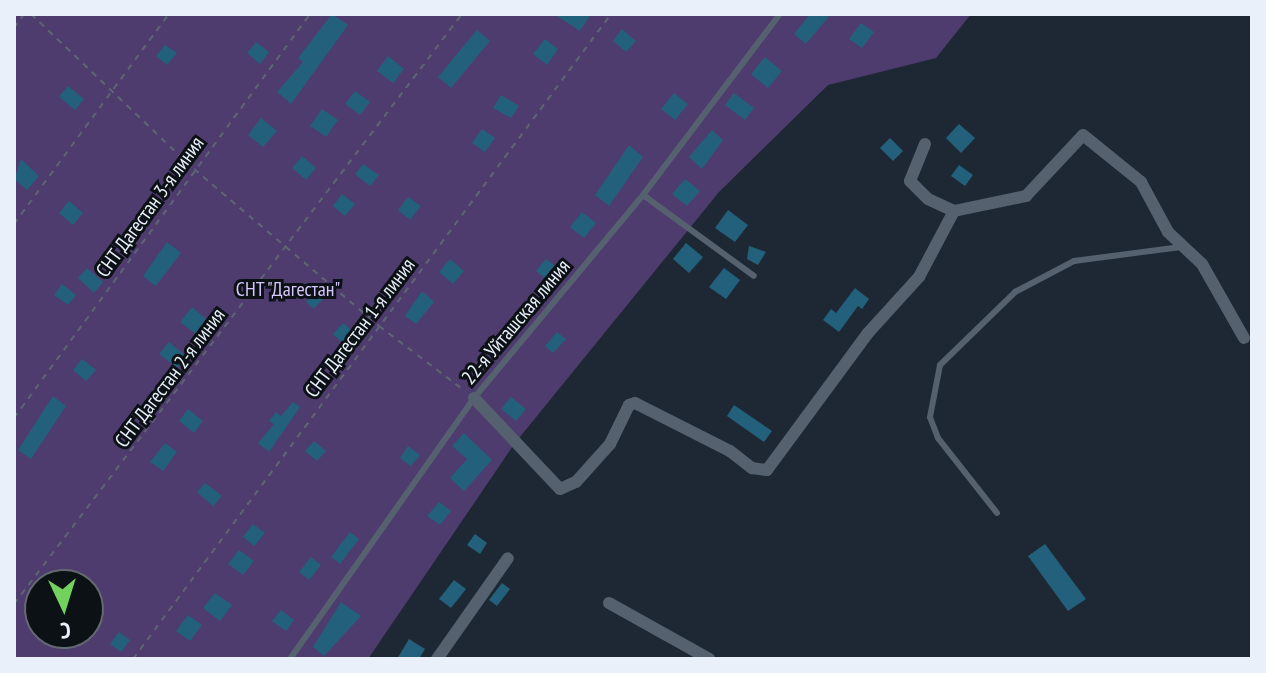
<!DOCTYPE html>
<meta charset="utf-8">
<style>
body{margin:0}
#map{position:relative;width:1266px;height:673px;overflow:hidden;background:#1e2835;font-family:"PT Sans Narrow",sans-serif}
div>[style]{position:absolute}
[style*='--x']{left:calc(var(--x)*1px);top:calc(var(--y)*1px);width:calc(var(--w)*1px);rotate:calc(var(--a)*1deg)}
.green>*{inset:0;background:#4f3c6e}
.building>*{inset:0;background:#23607b}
.path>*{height:2px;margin-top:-1px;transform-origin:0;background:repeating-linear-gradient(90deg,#5c6571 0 6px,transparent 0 12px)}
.service>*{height:6px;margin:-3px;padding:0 3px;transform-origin:3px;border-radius:3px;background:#55616f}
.minor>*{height:12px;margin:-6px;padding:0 6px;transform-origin:6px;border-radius:6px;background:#55616f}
span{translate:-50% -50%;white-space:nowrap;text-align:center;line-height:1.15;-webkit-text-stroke:6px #0c1116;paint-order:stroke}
.street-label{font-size:20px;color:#e9f0f9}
.park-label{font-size:20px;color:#d7c6fb}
.frame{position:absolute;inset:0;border:16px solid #e9f0f9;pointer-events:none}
.north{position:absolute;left:24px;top:569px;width:80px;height:80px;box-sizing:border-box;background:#0c1116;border:2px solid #646a71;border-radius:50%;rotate:176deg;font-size:22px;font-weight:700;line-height:32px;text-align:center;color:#e9f0f9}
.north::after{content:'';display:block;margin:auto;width:28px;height:36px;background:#72d25d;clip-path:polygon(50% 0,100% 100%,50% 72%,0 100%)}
</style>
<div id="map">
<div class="green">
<div style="clip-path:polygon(evenodd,14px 14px,971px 14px,936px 58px,828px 85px,719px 192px,515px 443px,368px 659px,14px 659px,14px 14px,40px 585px,88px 585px,88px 633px,40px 633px,40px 585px)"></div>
</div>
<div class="building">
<div style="clip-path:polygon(332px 14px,348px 25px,291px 104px,277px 92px,303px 62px,298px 58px)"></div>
<div style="clip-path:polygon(554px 14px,591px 14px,580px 31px)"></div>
<div style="clip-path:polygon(810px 14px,831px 14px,806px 44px,794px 34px)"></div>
<div style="clip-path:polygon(861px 23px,874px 32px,862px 48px,849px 39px)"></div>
<div style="clip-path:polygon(622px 29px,636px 41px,626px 52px,613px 41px)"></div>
<div style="clip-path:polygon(477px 30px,490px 41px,451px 88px,438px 77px)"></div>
<div style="clip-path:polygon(545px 39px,558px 49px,547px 65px,533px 54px)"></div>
<div style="clip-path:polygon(256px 42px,269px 52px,260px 64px,247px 53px)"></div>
<div style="clip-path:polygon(165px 45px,177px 53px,167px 65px,156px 56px)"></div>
<div style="clip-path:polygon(388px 56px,404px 69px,393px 83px,377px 71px)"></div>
<div style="clip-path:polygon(765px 57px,782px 71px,768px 88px,751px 74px)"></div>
<div style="clip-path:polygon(68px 86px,84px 99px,75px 110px,59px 97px)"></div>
<div style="clip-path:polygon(355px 91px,370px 102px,360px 115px,345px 104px)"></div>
<div style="clip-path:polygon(674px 93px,688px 104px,675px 120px,661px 109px)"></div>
<div style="clip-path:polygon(734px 93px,754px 108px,745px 120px,725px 105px)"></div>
<div style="clip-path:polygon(501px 95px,519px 106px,511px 118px,493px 108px)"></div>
<div style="clip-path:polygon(322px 109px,338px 120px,326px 137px,310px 126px)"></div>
<div style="clip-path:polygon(261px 118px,277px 131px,263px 147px,248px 135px)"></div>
<div style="clip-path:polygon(959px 124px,975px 138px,961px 153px,946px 138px)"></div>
<div style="clip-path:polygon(482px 129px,495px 138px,485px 152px,472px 143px)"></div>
<div style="clip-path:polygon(712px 130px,723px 140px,702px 169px,689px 157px)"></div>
<div style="clip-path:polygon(890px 138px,903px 151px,893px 161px,880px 148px)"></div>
<div style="clip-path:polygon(629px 145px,643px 157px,609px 206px,595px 195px)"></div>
<div style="clip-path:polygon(302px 156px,316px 168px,306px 180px,292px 168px)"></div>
<div style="clip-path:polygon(21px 159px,39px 176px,27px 190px,14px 179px)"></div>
<div style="clip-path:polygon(363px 164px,379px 175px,370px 186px,355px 174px)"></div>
<div style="clip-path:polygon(959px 165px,973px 175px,965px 186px,951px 176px)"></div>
<div style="clip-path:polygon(685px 179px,700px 191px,687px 206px,672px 194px)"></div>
<div style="clip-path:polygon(342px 194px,355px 204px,345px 216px,333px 206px)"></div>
<div style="clip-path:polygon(408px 197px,421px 206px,410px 220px,398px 210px)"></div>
<div style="clip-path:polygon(69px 201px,83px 213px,73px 225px,59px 213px)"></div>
<div style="clip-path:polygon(728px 210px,748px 225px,735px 242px,715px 228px)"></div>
<div style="clip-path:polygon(582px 212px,596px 223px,584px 238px,570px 227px)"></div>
<div style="clip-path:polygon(167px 242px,181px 253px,156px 286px,143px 276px)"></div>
<div style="clip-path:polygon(686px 243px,703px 257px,689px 273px,673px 259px)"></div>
<div style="clip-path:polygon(749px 246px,766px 252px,758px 265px,747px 259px)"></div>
<div style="clip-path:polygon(450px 259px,464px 271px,453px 284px,439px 272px)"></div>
<div style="clip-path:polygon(546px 259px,558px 268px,548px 281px,536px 271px)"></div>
<div style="clip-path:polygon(87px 268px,103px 282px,94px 293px,78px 278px)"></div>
<div style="clip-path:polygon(724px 268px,740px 280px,726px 299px,709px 287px)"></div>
<div style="clip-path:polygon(62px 284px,76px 295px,68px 305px,54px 295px)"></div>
<div style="clip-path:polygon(318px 287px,327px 294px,314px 309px,306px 302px)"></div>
<div style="clip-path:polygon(855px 288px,869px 299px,862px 309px,858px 306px,839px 332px,823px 320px,831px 309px,836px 313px)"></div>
<div style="clip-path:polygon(422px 291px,434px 302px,416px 324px,405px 316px)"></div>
<div style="clip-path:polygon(192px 307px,211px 323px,200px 337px,180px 322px)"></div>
<div style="clip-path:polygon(343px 323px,356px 334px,345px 346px,333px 334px)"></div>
<div style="clip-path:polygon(557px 332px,566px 339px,553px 353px,545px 346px)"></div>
<div style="clip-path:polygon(169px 342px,186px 356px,177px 368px,159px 354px)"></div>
<div style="clip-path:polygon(82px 359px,96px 370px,86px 381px,73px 370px)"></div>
<div style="clip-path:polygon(53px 396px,66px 406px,31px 459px,18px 450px)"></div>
<div style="clip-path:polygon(511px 397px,526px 409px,516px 421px,501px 409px)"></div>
<div style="clip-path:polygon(293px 402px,300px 407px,269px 452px,258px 443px,274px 424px,269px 421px,276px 412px,281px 416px)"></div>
<div style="clip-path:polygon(734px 405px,772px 431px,764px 442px,727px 416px)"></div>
<div style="clip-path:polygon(188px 409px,203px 421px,194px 433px,179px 421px)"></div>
<div style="clip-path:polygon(464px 433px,492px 460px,464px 491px,450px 478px,467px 459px,452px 446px)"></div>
<div style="clip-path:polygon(314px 441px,326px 451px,317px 461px,305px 451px)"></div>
<div style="clip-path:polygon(165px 443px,177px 452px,163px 471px,150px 462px)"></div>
<div style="clip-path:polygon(408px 446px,420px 455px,411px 466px,400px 458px)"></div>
<div style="clip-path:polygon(205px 483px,222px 496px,213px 506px,197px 492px)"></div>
<div style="clip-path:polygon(439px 502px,451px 511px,440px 525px,427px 516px)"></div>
<div style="clip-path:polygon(253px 524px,265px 533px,254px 546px,243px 537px)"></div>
<div style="clip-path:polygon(350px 532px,359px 539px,340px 564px,331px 557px)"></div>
<div style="clip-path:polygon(475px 534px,487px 543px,480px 554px,467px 545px)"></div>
<div style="clip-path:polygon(1045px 544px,1086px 599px,1068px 611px,1028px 556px)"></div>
<div style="clip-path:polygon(239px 550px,254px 561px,243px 575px,228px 564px)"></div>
<div style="clip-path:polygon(311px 557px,321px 565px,309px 580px,299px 572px)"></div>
<div style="clip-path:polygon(454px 580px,466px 589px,451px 608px,439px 599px)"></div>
<div style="clip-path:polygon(502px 583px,510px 589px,497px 606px,489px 600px)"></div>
<div style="clip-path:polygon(215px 593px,232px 605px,220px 621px,203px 608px)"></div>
<div style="clip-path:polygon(341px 602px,361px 616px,324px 656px,313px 647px)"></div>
<div style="clip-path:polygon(281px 610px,294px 620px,286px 631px,272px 621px)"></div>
<div style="clip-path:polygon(188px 615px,202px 625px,190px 641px,176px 631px)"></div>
<div style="clip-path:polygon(119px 632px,130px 640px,121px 652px,110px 644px)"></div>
<div style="clip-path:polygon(409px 639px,425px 649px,419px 659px,397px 659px)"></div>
</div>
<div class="path">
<div style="--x:31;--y:14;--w:225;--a:43.6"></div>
<div style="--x:194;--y:169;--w:243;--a:40.3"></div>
<div style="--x:379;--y:326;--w:108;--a:37.1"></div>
<div style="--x:14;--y:28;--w:17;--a:-54"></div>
<div style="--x:14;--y:224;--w:261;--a:-53.6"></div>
<div style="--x:14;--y:418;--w:501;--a:-53.77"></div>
<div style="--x:14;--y:604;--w:741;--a:-52.79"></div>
<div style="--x:133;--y:659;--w:803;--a:-53.46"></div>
</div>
<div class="service">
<div style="--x:643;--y:195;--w:137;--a:36.1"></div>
<div style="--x:997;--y:513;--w:95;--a:-128.2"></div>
<div style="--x:938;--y:438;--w:22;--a:-111"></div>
<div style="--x:930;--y:417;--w:53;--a:-79.1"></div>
<div style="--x:940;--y:365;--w:105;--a:-44.2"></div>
<div style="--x:1015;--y:292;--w:67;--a:-27.7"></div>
<div style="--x:1074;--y:261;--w:108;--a:-7.5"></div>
<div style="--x:290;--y:659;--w:319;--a:-54.8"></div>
<div style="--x:474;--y:398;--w:264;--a:-50.2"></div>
<div style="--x:643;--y:195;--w:227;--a:-52.9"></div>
</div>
<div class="minor">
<div style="--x:925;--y:144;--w:40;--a:112"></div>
<div style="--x:910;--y:181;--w:25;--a:45"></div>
<div style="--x:928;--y:199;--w:29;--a:25"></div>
<div style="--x:954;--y:211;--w:74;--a:-11.8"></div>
<div style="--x:1026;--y:196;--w:83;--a:-46.9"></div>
<div style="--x:1083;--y:135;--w:75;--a:39"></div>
<div style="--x:1141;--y:182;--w:57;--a:61.6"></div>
<div style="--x:1168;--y:232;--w:47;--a:43.3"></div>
<div style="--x:1202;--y:264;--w:85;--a:60.4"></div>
<div style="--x:474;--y:398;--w:125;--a:46.6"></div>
<div style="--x:560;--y:489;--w:17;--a:-24"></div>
<div style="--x:576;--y:482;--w:51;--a:-48.2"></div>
<div style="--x:610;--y:444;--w:43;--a:-64"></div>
<div style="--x:629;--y:405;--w:6;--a:-18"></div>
<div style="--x:635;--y:403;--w:106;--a:26.8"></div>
<div style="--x:730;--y:451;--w:28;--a:38"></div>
<div style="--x:752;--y:468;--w:15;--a:8"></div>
<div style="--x:767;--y:470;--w:170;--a:-53.6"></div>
<div style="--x:868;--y:333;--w:76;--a:-47.7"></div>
<div style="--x:919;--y:277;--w:75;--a:-62.1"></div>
<div style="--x:609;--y:603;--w:115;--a:29.2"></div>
<div style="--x:437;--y:659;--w:123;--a:-54.9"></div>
</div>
<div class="street-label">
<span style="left:150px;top:207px;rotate:-54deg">СНТ Дагестан 3-я линия</span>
<span style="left:516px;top:322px;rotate:-50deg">22-я Уйташская линия</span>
<span style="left:360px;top:328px;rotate:-53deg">СНТ Дагестан 1-я линия</span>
<span style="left:170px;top:378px;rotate:-53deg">СНТ Дагестан 2-я линия</span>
</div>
<div class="park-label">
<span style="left:288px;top:289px">СНТ "Дагестан"</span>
</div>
<div class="frame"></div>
<div class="north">С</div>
</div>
